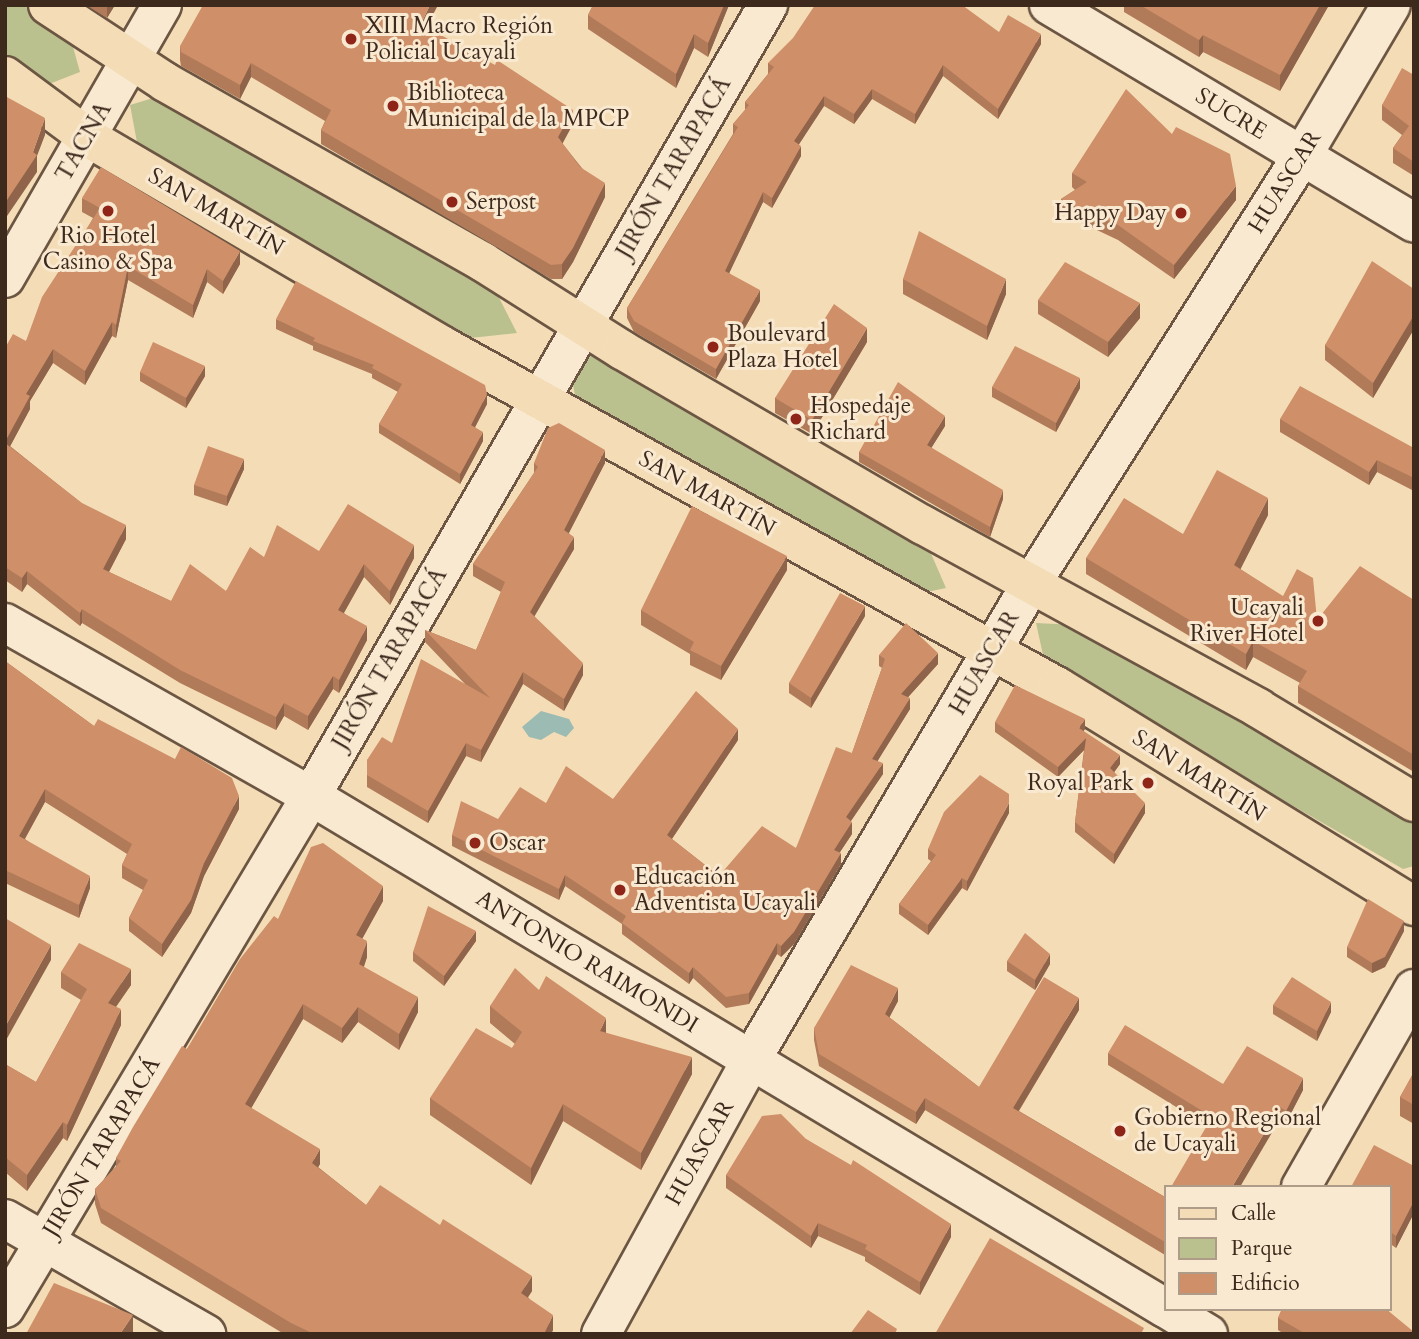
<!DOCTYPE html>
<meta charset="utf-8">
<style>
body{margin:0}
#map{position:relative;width:1419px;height:1339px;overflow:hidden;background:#f4ddb6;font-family:Cardo,serif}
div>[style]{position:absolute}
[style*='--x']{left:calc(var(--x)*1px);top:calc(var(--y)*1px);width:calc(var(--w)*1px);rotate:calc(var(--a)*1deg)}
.green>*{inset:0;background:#bac18f}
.water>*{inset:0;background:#9cbbb2}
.roads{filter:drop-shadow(2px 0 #6c5643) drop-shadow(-2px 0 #6c5643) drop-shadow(0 2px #6c5643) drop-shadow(0 -2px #6c5643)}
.minor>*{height:38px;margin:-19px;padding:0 19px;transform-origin:19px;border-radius:19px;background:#f8e9d0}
.major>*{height:38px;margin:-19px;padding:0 19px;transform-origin:19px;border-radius:19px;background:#f4ddb6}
.wall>*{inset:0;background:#b17b5a}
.shaded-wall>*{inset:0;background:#90644a}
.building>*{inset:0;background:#ce8f69}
.dots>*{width:19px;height:19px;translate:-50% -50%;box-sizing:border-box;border:4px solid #f8e9d0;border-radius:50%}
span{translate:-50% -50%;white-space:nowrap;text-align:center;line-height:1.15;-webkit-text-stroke:6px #f8e9d0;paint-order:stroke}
.poi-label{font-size:23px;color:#3e291d}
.left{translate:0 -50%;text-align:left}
.right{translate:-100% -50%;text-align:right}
.street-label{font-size:23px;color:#3e291d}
.frame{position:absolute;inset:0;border:7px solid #3e291d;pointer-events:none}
.legend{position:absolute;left:1164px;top:1185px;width:228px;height:126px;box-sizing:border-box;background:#f8e9d0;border:2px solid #ae9c88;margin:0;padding:9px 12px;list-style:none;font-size:21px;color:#3e291d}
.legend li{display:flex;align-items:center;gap:14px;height:35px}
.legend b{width:35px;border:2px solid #ae9c88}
</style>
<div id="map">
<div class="green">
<div style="clip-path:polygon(5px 5px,27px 5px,68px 29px,80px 72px,49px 84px,5px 59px)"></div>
<div style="clip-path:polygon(153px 98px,492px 284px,517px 333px,461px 339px,139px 153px,130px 105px)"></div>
<div style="clip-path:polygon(594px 354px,926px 542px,946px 588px,908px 596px,577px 405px,570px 370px)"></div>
<div style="clip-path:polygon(1036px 623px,1076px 625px,1414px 824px,1414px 866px,1403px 869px,1045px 664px)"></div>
</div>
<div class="water">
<div style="clip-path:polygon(541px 711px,569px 719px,574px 728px,566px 737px,554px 732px,541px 740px,529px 737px,522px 727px)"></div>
</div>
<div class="roads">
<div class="minor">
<div style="--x:1049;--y:5;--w:425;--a:30.8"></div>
<div style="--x:5;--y:278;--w:315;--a:-60.1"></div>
<div style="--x:5;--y:623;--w:352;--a:29.5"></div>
<div style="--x:311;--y:796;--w:996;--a:30.94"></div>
<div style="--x:1301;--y:1187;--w:228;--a:-60.3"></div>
<div style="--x:5;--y:1219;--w:232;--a:29.8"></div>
<div style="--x:5;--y:1308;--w:596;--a:-59.14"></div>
<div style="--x:311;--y:796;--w:914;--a:-59.98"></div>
<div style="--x:1167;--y:1309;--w:48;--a:31.4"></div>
<div style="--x:601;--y:1334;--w:312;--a:-61.3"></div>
<div style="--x:751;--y:1060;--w:552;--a:-59.53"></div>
<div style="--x:1031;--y:584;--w:507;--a:-57.66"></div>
<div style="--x:1302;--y:156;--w:175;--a:-59.5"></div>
</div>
<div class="major">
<div style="--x:48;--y:5;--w:140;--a:33.3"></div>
<div style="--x:165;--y:82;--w:365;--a:29.5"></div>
<div style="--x:483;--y:262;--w:165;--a:32.3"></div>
<div style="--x:622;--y:350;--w:348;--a:30.2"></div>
<div style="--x:923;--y:525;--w:382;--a:28.6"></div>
<div style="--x:1258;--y:708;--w:182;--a:31.1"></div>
<div style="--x:5;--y:76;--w:102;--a:36.6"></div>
<div style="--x:87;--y:137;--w:413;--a:30.4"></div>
<div style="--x:443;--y:346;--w:703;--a:29.01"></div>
<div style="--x:1058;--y:687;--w:418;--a:31.6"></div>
</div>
</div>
<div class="wall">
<div style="clip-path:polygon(86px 5px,115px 5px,107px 18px)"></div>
<div style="clip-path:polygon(593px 5px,729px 5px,708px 57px,694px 48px,676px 88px,588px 29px,588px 15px)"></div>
<div style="clip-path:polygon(1124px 5px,1329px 5px,1280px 91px,1203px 52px,1199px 57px,1124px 12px)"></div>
<div style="clip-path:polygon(427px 27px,573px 124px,562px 143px,605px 197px,573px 262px,562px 279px,551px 279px,321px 144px,321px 130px,325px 121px,251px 77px,240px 99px,181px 66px,180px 60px,180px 46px)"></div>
<div style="clip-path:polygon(999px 32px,1041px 44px,998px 119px,943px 76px,915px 124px,872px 99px,854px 124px,824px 106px,799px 144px,801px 156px,772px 208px,763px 202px,729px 273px,760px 301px,716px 379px,634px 332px,627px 318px,627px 308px,733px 134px,733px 124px,745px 110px,745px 102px,768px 74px,768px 63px)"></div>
<div style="clip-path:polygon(1414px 75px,1414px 176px,1393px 163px,1393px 148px,1402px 135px,1382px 120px,1382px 105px)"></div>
<div style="clip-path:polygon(1072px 173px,1236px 200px,1174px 279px,1118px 240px,1061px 213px,1061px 199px,1075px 190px,1072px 187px)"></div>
<div style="clip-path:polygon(82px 198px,240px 264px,223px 294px,207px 282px,193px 318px,128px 280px,116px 338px,112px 336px,85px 385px,53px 363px,30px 401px,30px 409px,10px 446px,126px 539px,109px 572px,171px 601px,226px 591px,264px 557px,319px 551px,414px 558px,390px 605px,364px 577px,344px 613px,367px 640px,339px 693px,333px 689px,308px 730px,284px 716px,276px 730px,180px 683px,82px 623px,80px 626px,27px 584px,22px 592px,5px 580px,5px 348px,26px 341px,93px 218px,82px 212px)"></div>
<div style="clip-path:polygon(903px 279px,1006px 294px,987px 340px,903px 294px)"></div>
<div style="clip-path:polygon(1414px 289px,1414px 329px,1373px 398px,1325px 360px,1325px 345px)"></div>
<div style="clip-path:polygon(1038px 300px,1140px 318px,1108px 357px,1038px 314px)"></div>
<div style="clip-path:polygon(276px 319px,487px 404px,475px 427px,483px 441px,460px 484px,379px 433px,379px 424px,398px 392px,372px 378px,372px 374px,313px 350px,313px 346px,276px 329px)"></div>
<div style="clip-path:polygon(867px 342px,812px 434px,775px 413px,775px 398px)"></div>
<div style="clip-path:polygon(140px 372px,205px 376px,186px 408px,140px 381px)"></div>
<div style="clip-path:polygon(992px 387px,1080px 388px,1056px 432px,992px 397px)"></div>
<div style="clip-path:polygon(1280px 419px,1414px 448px,1414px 491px,1377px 472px,1369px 485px,1280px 432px)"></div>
<div style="clip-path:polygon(945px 426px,931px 448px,1003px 499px,990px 537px,859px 462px,859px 452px)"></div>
<div style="clip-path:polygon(534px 463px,605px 463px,569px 533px,574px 549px,534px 616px,583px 675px,564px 711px,523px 684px,481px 762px,466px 756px,428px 823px,367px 787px,367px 760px,392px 743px,465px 684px,425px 642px,425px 630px,476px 650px,501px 592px,473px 576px,473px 564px,534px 473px)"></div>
<div style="clip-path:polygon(244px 469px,227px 506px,194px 495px,194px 485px)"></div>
<div style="clip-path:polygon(1268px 515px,1240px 569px,1317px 620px,1414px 600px,1414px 772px,1298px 703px,1298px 686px,1300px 683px,1253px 657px,1246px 670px,1086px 574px,1086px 558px)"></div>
<div style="clip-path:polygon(787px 570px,721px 680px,690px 665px,690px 654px,641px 625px,641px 610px)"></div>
<div style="clip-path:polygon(865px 616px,811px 708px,789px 693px,789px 683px)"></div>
<div style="clip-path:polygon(879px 655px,938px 664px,908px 697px,910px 709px,877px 761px,883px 774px,851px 821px,852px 834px,840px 852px,841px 864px,794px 944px,781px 957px,777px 954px,749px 1004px,726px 1008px,693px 978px,689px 984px,622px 934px,622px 924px,565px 886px,559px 900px,452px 846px,452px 835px,546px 803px,613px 799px,738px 740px,672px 839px,719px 876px,796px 848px,852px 753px,882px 668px,879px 666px)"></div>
<div style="clip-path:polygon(5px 661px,94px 726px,239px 809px,204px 876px,191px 913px,162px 957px,129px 931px,129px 918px,143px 890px,122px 878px,122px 865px,127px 854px,45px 802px,25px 839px,90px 888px,79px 918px,5px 883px)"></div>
<div style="clip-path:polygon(995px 722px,1085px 729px,1083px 731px,1120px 764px,1114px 772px,1145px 813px,1114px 864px,1075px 832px,1075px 822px,1084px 750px,1058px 777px,995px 732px)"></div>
<div style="clip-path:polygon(1009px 813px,967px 891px,962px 888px,928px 935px,899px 914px,899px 904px,931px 861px,928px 859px,928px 849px)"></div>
<div style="clip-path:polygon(383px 901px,362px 939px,367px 957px,364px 967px,418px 1012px,399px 1050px,358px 1022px,342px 1043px,303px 1019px,251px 1108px,320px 1164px,318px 1167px,366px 1205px,532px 1291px,528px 1297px,553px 1330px,551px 1334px,284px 1334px,101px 1223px,95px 1204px,95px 1189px,116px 1167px,116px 1158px,187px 1049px,278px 919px)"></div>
<div style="clip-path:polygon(1404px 931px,1385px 967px,1372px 973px,1347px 957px,1347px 947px)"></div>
<div style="clip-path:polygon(476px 941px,444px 986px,413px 961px,413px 952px)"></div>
<div style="clip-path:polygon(1007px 961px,1050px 964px,1035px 990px,1007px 971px)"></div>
<div style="clip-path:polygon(61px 972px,131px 985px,116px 1007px,121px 1025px,67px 1141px,63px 1138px,27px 1191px,5px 1172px,5px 1064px,36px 1082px,81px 1000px,61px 988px)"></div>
<div style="clip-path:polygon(539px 990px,606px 1033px,692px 1074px,641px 1170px,563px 1121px,531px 1185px,430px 1115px,430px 1098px,512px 1048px,515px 1044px,490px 1023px,490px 1006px)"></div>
<div style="clip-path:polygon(898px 1001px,889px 1017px,979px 1087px,1079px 1010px,1019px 1111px,1165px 1197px,1165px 1255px,925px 1110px,916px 1124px,819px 1066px,814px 1040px,814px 1028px)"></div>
<div style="clip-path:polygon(1273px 1005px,1331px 1012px,1317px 1041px,1273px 1014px)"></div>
<div style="clip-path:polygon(1108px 1053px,1223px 1084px,1303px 1090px,1286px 1123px,1280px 1119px,1207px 1126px,1108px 1065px)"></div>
<div style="clip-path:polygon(1414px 1072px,1414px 1124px,1400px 1116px,1400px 1097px)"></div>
<div style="clip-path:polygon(806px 1139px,951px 1237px,920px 1295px,865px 1261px,865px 1257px,818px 1236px,811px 1248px,726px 1188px,726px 1175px)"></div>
<div style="clip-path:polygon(1414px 1166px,1414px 1213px,1396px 1248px,1389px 1243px,1389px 1187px)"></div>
<div style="clip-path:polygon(1282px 1309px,1389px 1309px,1388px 1311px,1414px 1334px,1284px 1334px,1278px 1330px,1278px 1318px)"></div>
</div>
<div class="shaded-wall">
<div style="clip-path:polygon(107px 5px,115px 5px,107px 18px)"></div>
<div style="clip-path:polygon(430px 5px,438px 5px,421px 38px,421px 24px)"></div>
<div style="clip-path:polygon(724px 5px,729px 5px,708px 57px,708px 43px)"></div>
<div style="clip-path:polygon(1320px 5px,1329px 5px,1280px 91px,1280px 75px)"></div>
<div style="clip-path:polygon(694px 34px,694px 48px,676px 88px,676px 74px)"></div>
<div style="clip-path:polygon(1041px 34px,1041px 44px,998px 119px,998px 109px)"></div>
<div style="clip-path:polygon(1203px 35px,1203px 52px,1199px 57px,1199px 40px)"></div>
<div style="clip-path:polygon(251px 63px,251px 77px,240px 99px,240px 85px)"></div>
<div style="clip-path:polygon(943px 65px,943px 76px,915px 124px,915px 114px)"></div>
<div style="clip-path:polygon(872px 89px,872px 99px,854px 124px,854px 114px)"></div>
<div style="clip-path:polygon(824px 96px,824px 106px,794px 152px,794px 141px)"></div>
<div style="clip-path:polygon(573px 110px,573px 124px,558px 152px,558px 137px)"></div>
<div style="clip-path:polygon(45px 118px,45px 135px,37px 156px,37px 172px,5px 219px,5px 203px,33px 152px)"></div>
<div style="clip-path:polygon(801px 146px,801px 156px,772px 208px,772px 198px)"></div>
<div style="clip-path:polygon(605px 183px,605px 197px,573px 262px,562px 279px,562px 264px)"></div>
<div style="clip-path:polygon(1236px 186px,1236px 200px,1174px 279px,1174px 265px)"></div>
<div style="clip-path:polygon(763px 192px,763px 202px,725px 282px,725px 271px)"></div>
<div style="clip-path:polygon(240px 251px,240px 264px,223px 294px,223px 281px)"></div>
<div style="clip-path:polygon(128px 266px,128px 280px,116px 338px,116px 325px)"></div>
<div style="clip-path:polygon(207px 269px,207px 282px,193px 318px,193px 305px)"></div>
<div style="clip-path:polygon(1006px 279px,1006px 294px,987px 340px,987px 326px)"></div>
<div style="clip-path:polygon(760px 290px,760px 301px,716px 379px,716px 369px)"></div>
<div style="clip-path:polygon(1140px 303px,1140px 318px,1108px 357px,1108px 342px)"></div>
<div style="clip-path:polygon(1414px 315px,1414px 329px,1373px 398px,1373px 383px)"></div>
<div style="clip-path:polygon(112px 322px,112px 336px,85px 385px,85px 371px)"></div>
<div style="clip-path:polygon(867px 328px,867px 342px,812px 434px,812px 420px)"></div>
<div style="clip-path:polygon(53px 349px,53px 363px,30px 401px,30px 409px,5px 456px,5px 442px,26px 394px)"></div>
<div style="clip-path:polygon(205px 366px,205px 376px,186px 408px,186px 398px)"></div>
<div style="clip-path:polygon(1080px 378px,1080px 388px,1056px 432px,1056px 423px)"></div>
<div style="clip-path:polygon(487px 394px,487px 404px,471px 435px,471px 425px)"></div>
<div style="clip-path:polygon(945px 416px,945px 426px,927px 455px,927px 445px)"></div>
<div style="clip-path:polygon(483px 432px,483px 441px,460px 484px,460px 474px)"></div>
<div style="clip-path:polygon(605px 450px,605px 463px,564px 542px,564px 530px)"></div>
<div style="clip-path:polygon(244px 459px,244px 469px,227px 506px,227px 496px)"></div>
<div style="clip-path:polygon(1377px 460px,1377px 472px,1369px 485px,1369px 472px)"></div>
<div style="clip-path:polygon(1003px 490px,1003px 499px,990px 537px,990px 527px)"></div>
<div style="clip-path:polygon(1268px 498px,1268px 515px,1234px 582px,1234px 565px)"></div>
<div style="clip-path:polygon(126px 525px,126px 539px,103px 583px,103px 569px)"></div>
<div style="clip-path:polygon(574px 537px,574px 549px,530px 624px,530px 612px)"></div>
<div style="clip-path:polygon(414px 545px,414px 558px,390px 605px,390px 591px)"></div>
<div style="clip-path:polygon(787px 556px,787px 570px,721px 680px,721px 666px)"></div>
<div style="clip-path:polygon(364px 564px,364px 577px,338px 623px,338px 610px)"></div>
<div style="clip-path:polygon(27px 571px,27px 584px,22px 592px,22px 578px)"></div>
<div style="clip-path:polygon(865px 606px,865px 616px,811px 708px,811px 698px)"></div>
<div style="clip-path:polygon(82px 609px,82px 623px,80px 626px,80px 613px)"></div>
<div style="clip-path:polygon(367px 626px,367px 640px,339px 693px,339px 680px)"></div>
<div style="clip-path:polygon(1253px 641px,1253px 657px,1246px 670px,1246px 654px)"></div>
<div style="clip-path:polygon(938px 653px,938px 664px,901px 705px,901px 694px)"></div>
<div style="clip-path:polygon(583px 663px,583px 675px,564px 711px,564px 699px)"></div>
<div style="clip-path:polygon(523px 672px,523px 684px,481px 762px,481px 750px)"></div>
<div style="clip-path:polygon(333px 676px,333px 689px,308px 730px,308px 716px)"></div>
<div style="clip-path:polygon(910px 698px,910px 709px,872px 770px,872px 759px)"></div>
<div style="clip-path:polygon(284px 703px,284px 716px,276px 730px,276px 717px)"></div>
<div style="clip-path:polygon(1085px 719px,1085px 729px,1079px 738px,1079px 728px)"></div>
<div style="clip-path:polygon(738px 729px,738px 740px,667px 846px,667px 835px)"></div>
<div style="clip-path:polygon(1086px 738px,1086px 748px,1058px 777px,1058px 767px)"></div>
<div style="clip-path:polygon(466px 743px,466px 756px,428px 823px,428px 811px)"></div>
<div style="clip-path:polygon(1120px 755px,1120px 764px,1110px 778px,1110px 768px)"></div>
<div style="clip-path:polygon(883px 763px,883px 774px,846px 828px,846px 817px)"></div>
<div style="clip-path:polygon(45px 789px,45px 802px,19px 849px,19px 836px)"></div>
<div style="clip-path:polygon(239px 796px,239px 809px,204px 876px,191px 913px,162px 957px,162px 944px)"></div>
<div style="clip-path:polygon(1009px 803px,1009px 813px,967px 891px,967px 881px)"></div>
<div style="clip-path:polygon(1145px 803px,1145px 813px,1114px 864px,1114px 854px)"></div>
<div style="clip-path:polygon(852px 822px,852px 834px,834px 861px,834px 850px)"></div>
<div style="clip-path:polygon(841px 853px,841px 864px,794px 944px,781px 957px,781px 946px)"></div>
<div style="clip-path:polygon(565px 875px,565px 886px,559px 900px,559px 889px)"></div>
<div style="clip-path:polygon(90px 876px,90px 888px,79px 918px,79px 905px)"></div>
<div style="clip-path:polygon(962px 878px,962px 888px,928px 935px,928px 925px)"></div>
<div style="clip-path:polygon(383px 886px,383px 901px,356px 950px,356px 935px)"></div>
<div style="clip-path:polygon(1404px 921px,1404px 931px,1385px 967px,1372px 973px,1372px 963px)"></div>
<div style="clip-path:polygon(476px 931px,476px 941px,444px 986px,444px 976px)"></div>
<div style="clip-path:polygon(367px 941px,367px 957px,359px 979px,359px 964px)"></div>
<div style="clip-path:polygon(777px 943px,777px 954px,749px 1004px,749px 993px)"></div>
<div style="clip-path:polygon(51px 945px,51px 960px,5px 1042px,5px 1027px)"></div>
<div style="clip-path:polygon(1050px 954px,1050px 964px,1035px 990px,1035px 980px)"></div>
<div style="clip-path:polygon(693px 967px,693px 978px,689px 984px,689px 973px)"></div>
<div style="clip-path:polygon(131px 969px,131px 985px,108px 1018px,108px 1003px)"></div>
<div style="clip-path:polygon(898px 988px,898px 1001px,885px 1026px,885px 1014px)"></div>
<div style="clip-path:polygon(418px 997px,418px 1012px,399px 1050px,399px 1034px)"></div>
<div style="clip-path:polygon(1079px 998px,1079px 1010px,1013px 1120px,1013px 1108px)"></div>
<div style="clip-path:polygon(1331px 1002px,1331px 1012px,1317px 1041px,1317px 1031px)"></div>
<div style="clip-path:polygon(303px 1004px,303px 1019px,245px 1119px,245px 1104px)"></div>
<div style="clip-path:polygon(358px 1007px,358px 1022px,342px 1043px,342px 1028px)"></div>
<div style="clip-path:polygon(121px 1009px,121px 1025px,67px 1141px,67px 1125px)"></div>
<div style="clip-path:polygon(606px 1018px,606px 1035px,600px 1031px)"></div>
<div style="clip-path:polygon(692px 1057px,692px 1074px,641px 1170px,641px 1153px)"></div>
<div style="clip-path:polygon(1303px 1078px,1303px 1090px,1286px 1123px,1286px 1111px)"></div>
<div style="clip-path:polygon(925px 1098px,925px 1110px,916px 1124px,916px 1112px)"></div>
<div style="clip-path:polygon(563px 1104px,563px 1121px,531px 1185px,531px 1168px)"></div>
<div style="clip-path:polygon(1280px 1107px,1280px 1119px,1240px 1187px,1232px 1187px)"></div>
<div style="clip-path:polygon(63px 1122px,63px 1138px,27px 1191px,27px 1175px)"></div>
<div style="clip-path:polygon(320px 1149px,320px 1164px,312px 1178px,312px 1163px)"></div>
<div style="clip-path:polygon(1414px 1201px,1414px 1213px,1396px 1248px,1396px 1236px)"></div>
<div style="clip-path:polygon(818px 1223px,818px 1236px,811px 1248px,811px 1236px)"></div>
<div style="clip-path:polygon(951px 1224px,951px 1237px,920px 1295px,920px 1282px)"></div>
<div style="clip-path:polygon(532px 1276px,532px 1291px,521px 1308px,521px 1293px)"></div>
<div style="clip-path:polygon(133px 1315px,133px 1334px,120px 1334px)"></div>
<div style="clip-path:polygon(553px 1315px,553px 1330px,551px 1334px,544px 1334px)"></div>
</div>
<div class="building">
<div style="clip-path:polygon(203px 5px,430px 5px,421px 24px,495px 65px,497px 60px,573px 110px,558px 137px,580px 167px,605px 183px,573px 248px,562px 264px,551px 265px,321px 130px,331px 110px,251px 63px,240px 85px,181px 52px,180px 46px)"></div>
<div style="clip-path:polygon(593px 5px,724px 5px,708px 43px,694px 34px,676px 74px,588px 15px)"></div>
<div style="clip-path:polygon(815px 5px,962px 5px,999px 32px,1008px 15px,1041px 34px,998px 109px,943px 65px,915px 114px,872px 89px,854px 114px,824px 96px,794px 141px,801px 146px,772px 198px,763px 192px,725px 271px,760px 290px,716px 369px,634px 321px,627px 308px,738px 127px,733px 124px,749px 105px,745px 102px,774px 67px,768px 63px,793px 38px)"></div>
<div style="clip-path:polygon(1140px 5px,1320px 5px,1280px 75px,1203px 35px,1199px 40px)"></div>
<div style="clip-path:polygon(1402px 68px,1414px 75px,1414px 162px,1393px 148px,1409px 126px,1382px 105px)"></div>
<div style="clip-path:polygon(1126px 89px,1172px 134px,1176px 127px,1230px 154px,1236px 186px,1174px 265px,1118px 225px,1061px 199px,1087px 182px,1072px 173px)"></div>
<div style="clip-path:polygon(5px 96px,45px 118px,33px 152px,37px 155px,5px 203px)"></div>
<div style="clip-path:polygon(101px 167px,240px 251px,223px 281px,207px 269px,193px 305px,128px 266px,116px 325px,112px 322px,85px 371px,53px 349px,26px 394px,30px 396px,5px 442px,5px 348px,13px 334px,26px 341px,42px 297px,100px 208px,82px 198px)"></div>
<div style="clip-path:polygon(919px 231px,1006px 279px,987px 326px,903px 279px)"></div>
<div style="clip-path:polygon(1372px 261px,1414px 289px,1414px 315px,1373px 383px,1325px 345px)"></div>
<div style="clip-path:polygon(1065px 262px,1140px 303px,1108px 342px,1038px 300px)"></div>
<div style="clip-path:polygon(296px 281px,485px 385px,487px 394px,471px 425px,483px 432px,460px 474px,379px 424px,402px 384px,372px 368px,374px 365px,313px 341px,315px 338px,276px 319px)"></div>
<div style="clip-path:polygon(834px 304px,867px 328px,812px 420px,775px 398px)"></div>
<div style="clip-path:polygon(153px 342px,205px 366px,186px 398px,140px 372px)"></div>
<div style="clip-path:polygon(1015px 346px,1080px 378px,1056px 423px,992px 387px)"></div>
<div style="clip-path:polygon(898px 382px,945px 416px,927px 445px,1003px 490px,990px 527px,859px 452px)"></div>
<div style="clip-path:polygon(1300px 386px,1414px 448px,1414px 478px,1377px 460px,1369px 472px,1280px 419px)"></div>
<div style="clip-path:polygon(559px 423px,605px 450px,564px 530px,574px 537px,530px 612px,583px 663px,564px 699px,523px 672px,481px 750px,466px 743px,428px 811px,367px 775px,367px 760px,382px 737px,392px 743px,421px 659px,490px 698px,425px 630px,476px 650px,505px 582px,473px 564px,538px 467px,534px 463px,548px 428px)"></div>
<div style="clip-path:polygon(5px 443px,82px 503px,126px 525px,103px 569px,171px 601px,190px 564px,226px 591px,250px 547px,264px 557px,277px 525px,319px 551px,348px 504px,414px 545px,390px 591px,364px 564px,338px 610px,367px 626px,339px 680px,333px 676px,308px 716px,284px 703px,276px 717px,180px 670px,82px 609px,80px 613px,27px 571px,22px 578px,5px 567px)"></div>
<div style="clip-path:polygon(208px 446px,244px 459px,227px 496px,194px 485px)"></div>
<div style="clip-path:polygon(1217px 470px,1268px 498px,1234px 565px,1283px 596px,1297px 569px,1313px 578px,1317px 620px,1360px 566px,1414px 600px,1414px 755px,1298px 686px,1307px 671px,1253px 641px,1246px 654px,1086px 558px,1124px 498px,1183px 534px)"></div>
<div style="clip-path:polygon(692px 506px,787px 556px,721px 666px,690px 650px,694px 642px,641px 610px)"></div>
<div style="clip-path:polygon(840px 593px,865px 606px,811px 698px,789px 683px)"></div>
<div style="clip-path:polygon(906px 623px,938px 653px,901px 694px,910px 698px,872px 759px,883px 763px,846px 817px,852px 822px,834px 850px,841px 853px,794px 932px,781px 946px,777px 943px,749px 993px,726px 997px,693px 967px,689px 973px,622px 923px,626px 916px,565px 875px,559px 889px,452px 835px,461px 801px,498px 819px,520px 787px,546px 803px,566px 766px,613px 799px,696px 691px,738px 729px,667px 835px,719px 876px,762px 826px,796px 848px,836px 747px,852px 753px,885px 659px,879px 655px)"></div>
<div style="clip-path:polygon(5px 661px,94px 726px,98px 719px,175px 759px,181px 747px,232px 778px,239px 796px,204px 863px,191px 900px,162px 944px,129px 918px,148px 880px,122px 865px,132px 844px,45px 789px,19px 836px,90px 876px,79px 905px,5px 870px)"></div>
<div style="clip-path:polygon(1015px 685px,1085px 719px,1079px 728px,1120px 755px,1110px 768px,1145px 803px,1114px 854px,1075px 822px,1086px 738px,1058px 767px,995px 722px)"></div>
<div style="clip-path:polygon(980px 775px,1009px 794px,1009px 803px,967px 881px,962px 878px,928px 925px,899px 904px,936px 855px,928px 849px,944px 812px)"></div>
<div style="clip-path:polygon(323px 843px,383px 886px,356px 935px,367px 941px,359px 964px,418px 997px,399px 1034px,358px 1007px,342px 1028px,303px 1004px,245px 1104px,320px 1149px,312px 1163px,366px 1205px,380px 1185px,440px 1225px,443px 1219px,532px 1276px,521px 1293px,553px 1315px,544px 1334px,314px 1334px,291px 1323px,101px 1208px,95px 1189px,121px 1161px,116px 1158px,133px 1127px,182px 1046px,187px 1049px,240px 959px,274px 916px,278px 919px,311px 847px)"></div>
<div style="clip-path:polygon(1368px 899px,1404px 921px,1385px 957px,1372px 963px,1347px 947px)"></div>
<div style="clip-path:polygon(428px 906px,476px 931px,444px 976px,413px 952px)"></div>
<div style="clip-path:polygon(5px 918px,51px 945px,5px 1027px)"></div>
<div style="clip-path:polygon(1025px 933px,1050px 954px,1035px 980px,1007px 961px)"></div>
<div style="clip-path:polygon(79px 943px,131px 969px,108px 1003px,121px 1009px,67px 1125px,63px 1122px,27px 1175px,5px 1157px,5px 1064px,36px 1082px,87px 989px,61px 972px)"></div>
<div style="clip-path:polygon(851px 965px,898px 988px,885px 1014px,979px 1087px,1044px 977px,1079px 998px,1013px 1108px,1165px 1197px,1165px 1242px,925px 1098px,916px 1112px,819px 1054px,814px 1028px)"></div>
<div style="clip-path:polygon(515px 968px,539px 990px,546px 976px,606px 1018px,600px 1031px,692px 1057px,641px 1153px,563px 1104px,531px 1168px,430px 1098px,476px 1028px,512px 1048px,522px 1032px,490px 1006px)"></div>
<div style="clip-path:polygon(1292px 977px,1331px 1002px,1317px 1031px,1273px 1005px)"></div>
<div style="clip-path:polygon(1125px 1025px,1223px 1084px,1247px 1046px,1303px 1078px,1286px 1111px,1280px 1107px,1232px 1187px,1171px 1187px,1212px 1117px,1108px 1053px)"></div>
<div style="clip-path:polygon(1414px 1072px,1414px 1105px,1400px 1097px)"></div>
<div style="clip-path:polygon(781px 1114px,806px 1139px,851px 1165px,853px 1160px,951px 1224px,920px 1282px,865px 1249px,867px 1245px,818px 1223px,811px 1236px,726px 1175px,762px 1116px)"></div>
<div style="clip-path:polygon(1374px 1145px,1414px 1166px,1414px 1201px,1396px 1236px,1389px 1231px,1389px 1187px,1351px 1187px)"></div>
<div style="clip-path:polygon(990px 1238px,1144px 1328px,1141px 1334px,935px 1334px)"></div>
<div style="clip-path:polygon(54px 1283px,133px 1315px,120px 1334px,26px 1334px)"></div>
<div style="clip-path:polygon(1282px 1309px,1386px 1309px,1414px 1332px,1414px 1334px,1306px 1334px,1278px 1318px)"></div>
<div style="clip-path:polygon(868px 1310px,897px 1329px,895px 1334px,850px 1334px)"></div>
</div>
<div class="dots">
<div style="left:351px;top:39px;background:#8f2418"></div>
<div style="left:393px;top:106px;background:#8f2418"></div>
<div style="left:452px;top:202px;background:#8f2418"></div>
<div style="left:108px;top:211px;background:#8f2418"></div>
<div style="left:1181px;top:213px;background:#8f2418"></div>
<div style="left:713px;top:347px;background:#8f2418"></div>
<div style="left:796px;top:419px;background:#8f2418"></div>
<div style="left:1318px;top:621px;background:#8f2418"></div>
<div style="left:1148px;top:783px;background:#8f2418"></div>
<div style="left:475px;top:843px;background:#8f2418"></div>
<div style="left:620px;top:890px;background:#8f2418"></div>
<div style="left:1120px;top:1131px;background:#8f2418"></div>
</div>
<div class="poi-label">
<span class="left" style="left:365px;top:39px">XIII Macro Región<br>Policial Ucayali</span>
<span class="left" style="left:407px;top:106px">Biblioteca<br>Municipal de la MPCP</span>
<span class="left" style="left:466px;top:202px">Serpost</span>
<span class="right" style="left:1167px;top:213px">Happy Day</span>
<span style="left:108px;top:249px">Rio Hotel<br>Casino &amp; Spa</span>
<span class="left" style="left:727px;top:347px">Boulevard<br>Plaza Hotel</span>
<span class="left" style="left:810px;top:419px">Hospedaje<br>Richard</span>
<span class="right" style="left:1304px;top:621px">Ucayali<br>River Hotel</span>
<span class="right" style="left:1134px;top:783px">Royal Park</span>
<span class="left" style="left:489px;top:843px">Oscar</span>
<span class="left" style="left:634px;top:890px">Educación<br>Adventista Ucayali</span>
<span class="left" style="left:1134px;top:1131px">Gobierno Regional<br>de Ucayali</span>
</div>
<div class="street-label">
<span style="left:1231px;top:114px;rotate:31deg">SUCRE</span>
<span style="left:84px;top:142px;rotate:-60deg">TACNA</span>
<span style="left:674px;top:168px;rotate:-60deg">JIRÓN TARAPACÁ</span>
<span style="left:1285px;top:182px;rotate:-58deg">HUASCAR</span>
<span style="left:216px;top:212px;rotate:30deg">SAN MARTÍN</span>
<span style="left:707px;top:494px;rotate:29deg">SAN MARTÍN</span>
<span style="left:390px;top:659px;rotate:-60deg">JIRÓN TARAPACÁ</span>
<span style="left:985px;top:663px;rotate:-60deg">HUASCAR</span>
<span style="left:1199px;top:776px;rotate:32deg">SAN MARTÍN</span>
<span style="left:587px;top:962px;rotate:31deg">ANTONIO RAIMONDI</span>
<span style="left:102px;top:1147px;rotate:-59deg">JIRÓN TARAPACÁ</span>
<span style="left:700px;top:1153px;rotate:-61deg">HUASCAR</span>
</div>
<div class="frame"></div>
<ul class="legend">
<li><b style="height:9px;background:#f4ddb6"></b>Calle</li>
<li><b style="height:19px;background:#bac18f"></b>Parque</li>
<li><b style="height:19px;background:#ce8f69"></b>Edificio</li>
</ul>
</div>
